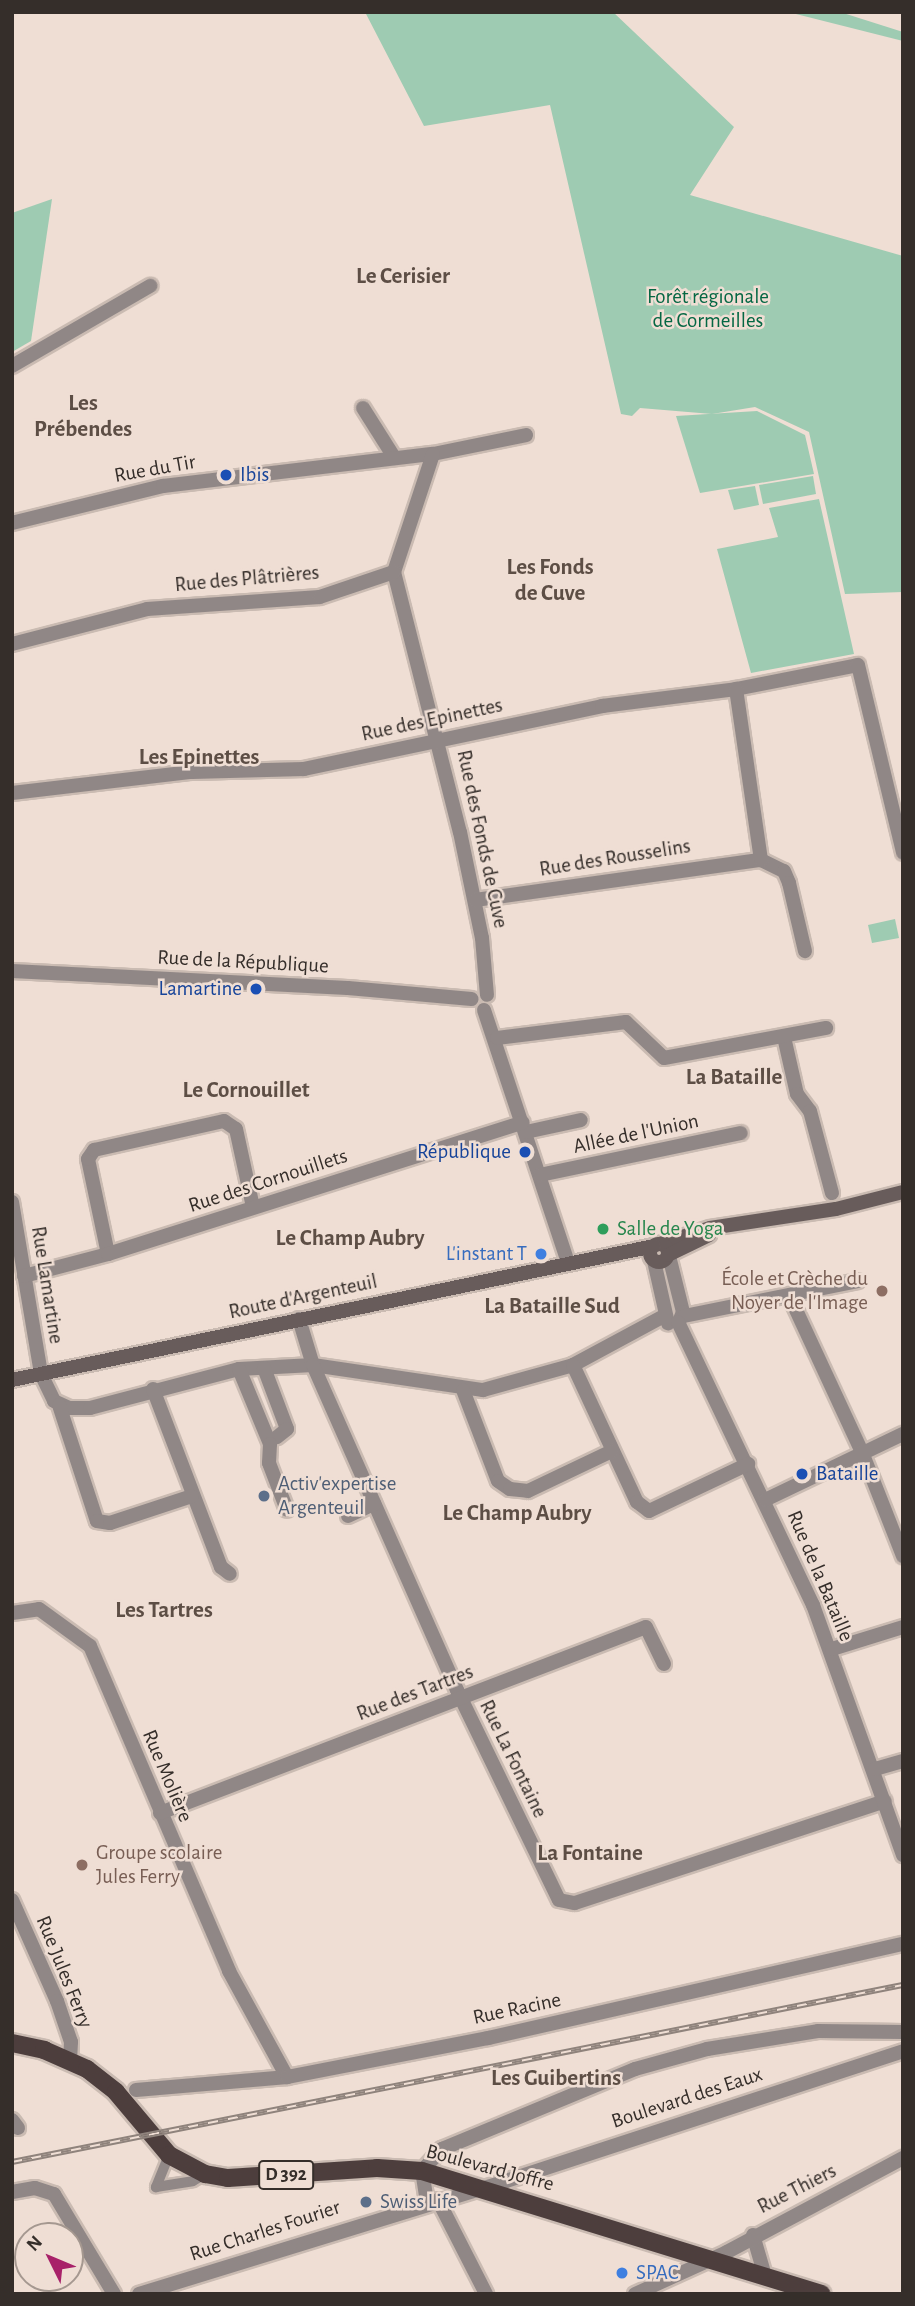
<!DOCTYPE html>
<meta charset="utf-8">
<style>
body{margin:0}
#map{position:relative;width:915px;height:2306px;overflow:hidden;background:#efded4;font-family:"Alegreya Sans",sans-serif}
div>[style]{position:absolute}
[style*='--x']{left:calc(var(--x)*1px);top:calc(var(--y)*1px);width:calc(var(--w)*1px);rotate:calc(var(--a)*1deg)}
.green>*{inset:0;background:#9ecbb2}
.roads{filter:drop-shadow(2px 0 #cabbb2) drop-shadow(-2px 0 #cabbb2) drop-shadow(0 2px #cabbb2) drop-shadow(0 -2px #cabbb2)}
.pedestrian>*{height:10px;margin:-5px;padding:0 5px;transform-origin:5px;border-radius:5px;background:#908786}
.minor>*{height:14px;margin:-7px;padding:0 7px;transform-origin:7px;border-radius:7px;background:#908786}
.tertiary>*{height:14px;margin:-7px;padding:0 7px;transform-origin:7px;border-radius:7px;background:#908786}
.secondary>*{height:14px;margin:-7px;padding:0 7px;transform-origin:7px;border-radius:7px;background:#685c5b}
.secondary>.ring{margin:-7px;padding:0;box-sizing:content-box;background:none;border:14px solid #685c5b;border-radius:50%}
.primary>*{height:18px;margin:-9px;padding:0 9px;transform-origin:9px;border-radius:9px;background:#4d3e3d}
.rail>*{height:6px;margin-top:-3px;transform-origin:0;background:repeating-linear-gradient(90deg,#efded4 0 10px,#8f837c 0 20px);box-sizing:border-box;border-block:2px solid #8f837c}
.dots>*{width:19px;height:19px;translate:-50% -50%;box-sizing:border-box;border:4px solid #efded4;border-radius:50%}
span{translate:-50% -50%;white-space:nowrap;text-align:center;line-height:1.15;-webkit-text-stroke:5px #efded4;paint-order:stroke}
.shield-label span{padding:2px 5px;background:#efded4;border:2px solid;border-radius:5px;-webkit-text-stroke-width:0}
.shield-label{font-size:19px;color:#352e2a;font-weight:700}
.park-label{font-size:21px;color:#046743}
.street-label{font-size:21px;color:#352e2a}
.transit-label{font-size:21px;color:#164399}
.left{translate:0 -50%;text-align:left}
.right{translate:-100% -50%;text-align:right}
.leisure-label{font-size:21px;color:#27864d}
.shop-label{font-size:21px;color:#366cbe}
.education-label{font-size:21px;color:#785e54}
.service-label{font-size:21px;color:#4e5e75}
.neighbourhood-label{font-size:23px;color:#5d4e45;font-weight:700}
.frame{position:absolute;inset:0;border:14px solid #352e2a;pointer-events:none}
.north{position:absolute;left:14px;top:2222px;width:70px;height:70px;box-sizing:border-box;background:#efded4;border:2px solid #a59890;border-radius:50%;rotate:313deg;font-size:19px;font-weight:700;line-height:28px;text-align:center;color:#352e2a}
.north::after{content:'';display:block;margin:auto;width:24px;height:32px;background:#a82169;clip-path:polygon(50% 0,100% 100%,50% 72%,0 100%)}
</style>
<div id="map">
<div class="green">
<div style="clip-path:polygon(365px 12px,613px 12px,734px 127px,690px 195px,903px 256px,903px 592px,845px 594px,809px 432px,755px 407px,712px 414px,640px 408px,632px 416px,621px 414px,550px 105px,424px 126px)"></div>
<div style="clip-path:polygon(788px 12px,840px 12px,903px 32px,903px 41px)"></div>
<div style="clip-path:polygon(52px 199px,31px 341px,12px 352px,12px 213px)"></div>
<div style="clip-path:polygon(757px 411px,805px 435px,814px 474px,700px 493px,676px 416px)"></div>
<div style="clip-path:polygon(813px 476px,816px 494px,763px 504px,759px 485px)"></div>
<div style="clip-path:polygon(755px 486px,759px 505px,734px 510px,728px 490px)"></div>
<div style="clip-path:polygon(819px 499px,854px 654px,751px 673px,717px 549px,778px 537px,769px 508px)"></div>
<div style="clip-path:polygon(895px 919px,899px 938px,872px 943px,868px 925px)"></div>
</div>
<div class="roads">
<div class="pedestrian">
<div style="--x:169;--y:2155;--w:35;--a:112"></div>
<div style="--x:156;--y:2187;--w:37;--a:-9"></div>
<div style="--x:193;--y:2181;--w:14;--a:-30"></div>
</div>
<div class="minor">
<div style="--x:12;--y:366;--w:160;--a:-30.1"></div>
<div style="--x:363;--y:408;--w:58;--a:57.7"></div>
<div style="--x:12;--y:523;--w:155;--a:-13.8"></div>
<div style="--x:163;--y:486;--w:272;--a:-6.8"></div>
<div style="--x:433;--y:454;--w:95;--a:-11.5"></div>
<div style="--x:394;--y:572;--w:268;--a:75.8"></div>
<div style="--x:460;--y:832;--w:108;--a:78.3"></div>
<div style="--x:482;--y:938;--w:57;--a:85"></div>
<div style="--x:394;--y:572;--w:124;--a:-71.7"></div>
<div style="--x:12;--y:644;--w:139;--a:-14.5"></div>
<div style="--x:147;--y:609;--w:173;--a:-4"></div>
<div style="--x:320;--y:597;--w:78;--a:-18.7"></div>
<div style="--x:12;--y:793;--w:181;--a:-6.7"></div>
<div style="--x:192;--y:772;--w:112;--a:-1.5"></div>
<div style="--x:304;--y:769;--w:305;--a:-11.9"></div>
<div style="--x:602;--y:706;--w:135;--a:-7.2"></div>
<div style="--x:736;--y:689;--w:124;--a:-11.1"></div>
<div style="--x:858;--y:665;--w:193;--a:76.5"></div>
<div style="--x:761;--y:860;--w:25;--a:26"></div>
<div style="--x:784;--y:871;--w:13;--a:67"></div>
<div style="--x:789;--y:883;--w:70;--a:76.8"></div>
<div style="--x:475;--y:900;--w:289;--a:-8"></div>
<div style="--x:761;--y:860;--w:173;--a:-98.3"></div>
<div style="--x:12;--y:971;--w:336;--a:2.9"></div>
<div style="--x:348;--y:988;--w:124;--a:5.1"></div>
<div style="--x:484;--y:1010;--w:267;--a:71.6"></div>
<div style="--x:784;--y:1037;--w:58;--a:77.2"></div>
<div style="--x:797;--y:1094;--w:21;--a:53"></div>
<div style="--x:810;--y:1111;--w:85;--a:75"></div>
<div style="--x:497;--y:1038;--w:130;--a:-7.1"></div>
<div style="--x:626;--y:1022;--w:52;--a:43.5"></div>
<div style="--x:664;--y:1058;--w:165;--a:-10.5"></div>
<div style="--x:526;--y:1132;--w:56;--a:-12.3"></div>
<div style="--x:540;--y:1175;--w:205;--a:-11.8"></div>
<div style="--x:12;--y:1202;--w:174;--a:80.4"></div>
<div style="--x:41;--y:1374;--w:30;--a:64"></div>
<div style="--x:54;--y:1401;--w:17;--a:25"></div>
<div style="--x:69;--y:1408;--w:21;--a:0"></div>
<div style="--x:90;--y:1408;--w:154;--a:-14.7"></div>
<div style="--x:239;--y:1369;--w:74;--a:-3.1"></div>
<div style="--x:313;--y:1365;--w:172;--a:8.4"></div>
<div style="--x:483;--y:1390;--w:93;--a:-15.5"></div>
<div style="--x:573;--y:1365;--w:103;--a:-28.3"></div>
<div style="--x:108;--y:1254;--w:97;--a:-101.9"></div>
<div style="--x:88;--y:1159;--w:11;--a:-56"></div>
<div style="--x:94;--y:1150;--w:133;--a:-12.6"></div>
<div style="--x:224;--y:1121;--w:14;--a:34"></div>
<div style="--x:236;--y:1129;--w:80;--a:77.7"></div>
<div style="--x:665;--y:1260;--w:5;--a:0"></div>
<div style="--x:670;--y:1260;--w:54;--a:76"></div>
<div style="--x:683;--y:1312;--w:11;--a:112"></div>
<div style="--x:654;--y:1261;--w:64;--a:77.3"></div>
<div style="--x:24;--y:1276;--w:87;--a:-14.7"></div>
<div style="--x:108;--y:1254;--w:435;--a:-17.6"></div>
<div style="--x:790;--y:1297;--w:171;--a:65.1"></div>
<div style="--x:862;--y:1452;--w:112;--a:68.5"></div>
<div style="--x:684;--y:1316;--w:177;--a:-11.4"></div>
<div style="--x:299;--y:1319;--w:48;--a:73.1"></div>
<div style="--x:313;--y:1365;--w:355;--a:66.1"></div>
<div style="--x:457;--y:1690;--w:233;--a:64.1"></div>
<div style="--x:559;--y:1900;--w:16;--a:11"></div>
<div style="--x:575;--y:1903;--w:326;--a:-18.2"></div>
<div style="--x:678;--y:1322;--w:314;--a:64.5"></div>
<div style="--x:813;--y:1605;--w:266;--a:70.2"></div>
<div style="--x:573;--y:1365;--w:151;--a:65"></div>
<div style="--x:637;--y:1502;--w:15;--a:37"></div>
<div style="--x:649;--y:1511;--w:110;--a:-25.4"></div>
<div style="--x:264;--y:1368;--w:65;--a:69.3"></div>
<div style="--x:287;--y:1429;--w:13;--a:141"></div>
<div style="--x:239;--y:1369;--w:81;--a:67.5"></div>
<div style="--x:270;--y:1444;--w:19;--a:93"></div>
<div style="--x:269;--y:1463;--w:50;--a:69"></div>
<div style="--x:153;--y:1389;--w:191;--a:69.1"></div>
<div style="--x:221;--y:1567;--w:11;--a:38"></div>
<div style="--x:463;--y:1390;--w:97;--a:69"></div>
<div style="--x:498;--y:1481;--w:14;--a:34"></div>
<div style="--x:510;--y:1489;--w:18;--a:6"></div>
<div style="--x:528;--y:1491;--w:93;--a:-25.5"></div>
<div style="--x:59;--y:1405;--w:122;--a:71.9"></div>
<div style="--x:97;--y:1521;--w:13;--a:9"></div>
<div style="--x:110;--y:1523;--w:86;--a:-18.2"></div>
<div style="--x:765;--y:1500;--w:153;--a:-25.6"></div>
<div style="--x:348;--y:1516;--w:29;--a:-25"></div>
<div style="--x:12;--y:1613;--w:27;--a:-8"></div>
<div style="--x:39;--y:1609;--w:63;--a:36"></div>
<div style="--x:90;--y:1646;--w:353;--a:66.8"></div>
<div style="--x:229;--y:1971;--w:121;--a:61.3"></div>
<div style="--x:832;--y:1649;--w:74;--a:-17.2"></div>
<div style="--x:875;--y:1769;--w:29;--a:-16"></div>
<div style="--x:160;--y:1813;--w:520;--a:-20.94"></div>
<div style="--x:646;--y:1627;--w:41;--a:64.1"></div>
<div style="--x:136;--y:2090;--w:152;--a:-4.9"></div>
<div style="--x:287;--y:2077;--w:205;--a:-11"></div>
<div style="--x:488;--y:2038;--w:426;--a:-12.8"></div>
<div style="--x:12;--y:2120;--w:10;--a:53"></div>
<div style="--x:12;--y:2192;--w:23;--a:-10"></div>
<div style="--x:35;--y:2188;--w:20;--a:18"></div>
<div style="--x:54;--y:2194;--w:117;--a:59"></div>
<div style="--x:438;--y:2200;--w:106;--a:62.9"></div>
<div style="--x:427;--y:2202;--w:31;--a:-99"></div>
<div style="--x:422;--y:2171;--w:30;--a:-48"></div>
<div style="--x:442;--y:2149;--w:209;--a:-22.5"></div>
<div style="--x:635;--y:2069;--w:75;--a:-15.5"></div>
<div style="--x:707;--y:2049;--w:112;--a:-9.2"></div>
<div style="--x:818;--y:2031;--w:85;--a:0.7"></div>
<div style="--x:753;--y:2235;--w:43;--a:73.7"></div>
<div style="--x:139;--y:2294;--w:384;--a:-17.1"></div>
<div style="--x:506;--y:2181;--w:418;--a:-18.1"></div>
<div style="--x:635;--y:2294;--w:101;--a:-24.5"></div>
<div style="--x:727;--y:2252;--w:200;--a:-28.1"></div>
</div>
<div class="tertiary">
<div style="--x:12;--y:1900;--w:111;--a:66"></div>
<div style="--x:57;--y:2001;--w:43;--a:71.1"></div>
<div style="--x:71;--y:2042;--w:18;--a:93"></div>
</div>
<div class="secondary">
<div style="--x:660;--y:1244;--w:52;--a:-17.7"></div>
<div style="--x:710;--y:1228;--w:127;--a:-8.6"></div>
<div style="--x:836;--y:1209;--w:69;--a:-14.2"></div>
<div class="ring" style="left:650px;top:1244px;width:4px;height:4px"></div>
<div style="--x:668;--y:1255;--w:46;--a:-26"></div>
<div style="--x:12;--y:1380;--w:656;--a:-11.79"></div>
</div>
<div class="primary">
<div style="--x:12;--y:2043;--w:33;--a:12"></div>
<div style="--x:44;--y:2050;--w:47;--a:23.8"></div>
<div style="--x:87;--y:2069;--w:37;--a:38"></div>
<div style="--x:116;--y:2092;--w:82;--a:49.9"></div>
<div style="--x:169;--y:2155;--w:41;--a:27.8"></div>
<div style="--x:205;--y:2174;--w:23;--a:10"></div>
<div style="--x:228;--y:2178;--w:149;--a:-3.8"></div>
<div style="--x:377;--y:2168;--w:45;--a:3.8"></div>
<div style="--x:422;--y:2171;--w:418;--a:17.1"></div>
</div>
</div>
<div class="rail">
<div style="--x:12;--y:2162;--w:908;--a:-11.24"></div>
</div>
<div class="dots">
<div style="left:226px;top:475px;background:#1a4fb4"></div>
<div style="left:256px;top:989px;background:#1a4fb4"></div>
<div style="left:525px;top:1152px;background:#1a4fb4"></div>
<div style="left:603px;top:1229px;background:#2e9e5b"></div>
<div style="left:541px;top:1254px;background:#3f7fe0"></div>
<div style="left:882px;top:1291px;background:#8d6e63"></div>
<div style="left:802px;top:1474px;background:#1a4fb4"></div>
<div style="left:264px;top:1496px;background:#5c6f8a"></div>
<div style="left:82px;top:1865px;background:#8d6e63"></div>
<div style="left:366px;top:2202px;background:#5c6f8a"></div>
<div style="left:622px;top:2273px;background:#3f7fe0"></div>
</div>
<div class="shield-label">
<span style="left:286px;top:2175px">D 392</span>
</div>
<div class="park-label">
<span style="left:708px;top:309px">Forêt régionale<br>de Cormeilles</span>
</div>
<div class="street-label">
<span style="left:155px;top:469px;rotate:-10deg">Rue du Tir</span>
<span style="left:247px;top:579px;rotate:-5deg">Rue des Plâtrières</span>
<span style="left:432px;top:720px;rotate:-12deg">Rue des Epinettes</span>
<span style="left:482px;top:839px;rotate:78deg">Rue des Fonds de Cuve</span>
<span style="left:615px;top:858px;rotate:-9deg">Rue des Rousselins</span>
<span style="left:243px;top:962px;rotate:3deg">Rue de la République</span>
<span style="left:636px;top:1134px;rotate:-12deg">Allée de l'Union</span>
<span style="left:268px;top:1181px;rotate:-18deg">Rue des Cornouillets</span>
<span style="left:47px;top:1285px;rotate:81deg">Rue Lamartine</span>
<span style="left:303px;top:1297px;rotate:-12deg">Route d'Argenteuil</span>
<span style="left:820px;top:1576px;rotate:67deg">Rue de la Bataille</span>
<span style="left:415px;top:1693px;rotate:-21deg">Rue des Tartres</span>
<span style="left:513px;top:1759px;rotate:64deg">Rue La Fontaine</span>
<span style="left:167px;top:1776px;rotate:67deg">Rue Molière</span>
<span style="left:64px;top:1972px;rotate:68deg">Rue Jules Ferry</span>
<span style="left:517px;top:2009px;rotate:-12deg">Rue Racine</span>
<span style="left:687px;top:2098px;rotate:-18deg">Boulevard des Eaux</span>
<span style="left:490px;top:2168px;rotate:15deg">Boulevard Joffre</span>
<span style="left:797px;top:2189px;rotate:-27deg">Rue Thiers</span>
<span style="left:265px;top:2231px;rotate:-18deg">Rue Charles Fourier</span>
</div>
<div class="transit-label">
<span class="left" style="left:240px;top:475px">Ibis</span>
<span class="right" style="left:242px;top:989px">Lamartine</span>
<span class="right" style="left:511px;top:1152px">République</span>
<span class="left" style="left:816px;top:1474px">Bataille</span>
</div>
<div class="leisure-label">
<span class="left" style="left:617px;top:1229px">Salle de Yoga</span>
</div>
<div class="shop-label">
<span class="right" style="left:527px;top:1254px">L'instant T</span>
<span class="left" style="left:636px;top:2273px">SPAC</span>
</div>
<div class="education-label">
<span class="right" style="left:868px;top:1291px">École et Crèche du<br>Noyer de l'Image</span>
<span class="left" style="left:96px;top:1865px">Groupe scolaire<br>Jules Ferry</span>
</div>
<div class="service-label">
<span class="left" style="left:278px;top:1496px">Activ'expertise<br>Argenteuil</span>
<span class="left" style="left:380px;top:2202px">Swiss Life</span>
</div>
<div class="neighbourhood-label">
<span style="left:403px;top:277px">Le Cerisier</span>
<span style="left:83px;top:417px">Les<br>Prébendes</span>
<span style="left:550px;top:581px">Les Fonds<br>de Cuve</span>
<span style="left:199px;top:758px">Les Epinettes</span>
<span style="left:734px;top:1078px">La Bataille</span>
<span style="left:246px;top:1091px">Le Cornouillet</span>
<span style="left:350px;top:1239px">Le Champ Aubry</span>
<span style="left:552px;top:1307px">La Bataille Sud</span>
<span style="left:517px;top:1514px">Le Champ Aubry</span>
<span style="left:164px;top:1611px">Les Tartres</span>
<span style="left:590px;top:1854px">La Fontaine</span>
<span style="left:556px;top:2079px">Les Guibertins</span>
</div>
<div class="frame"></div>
<div class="north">N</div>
</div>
